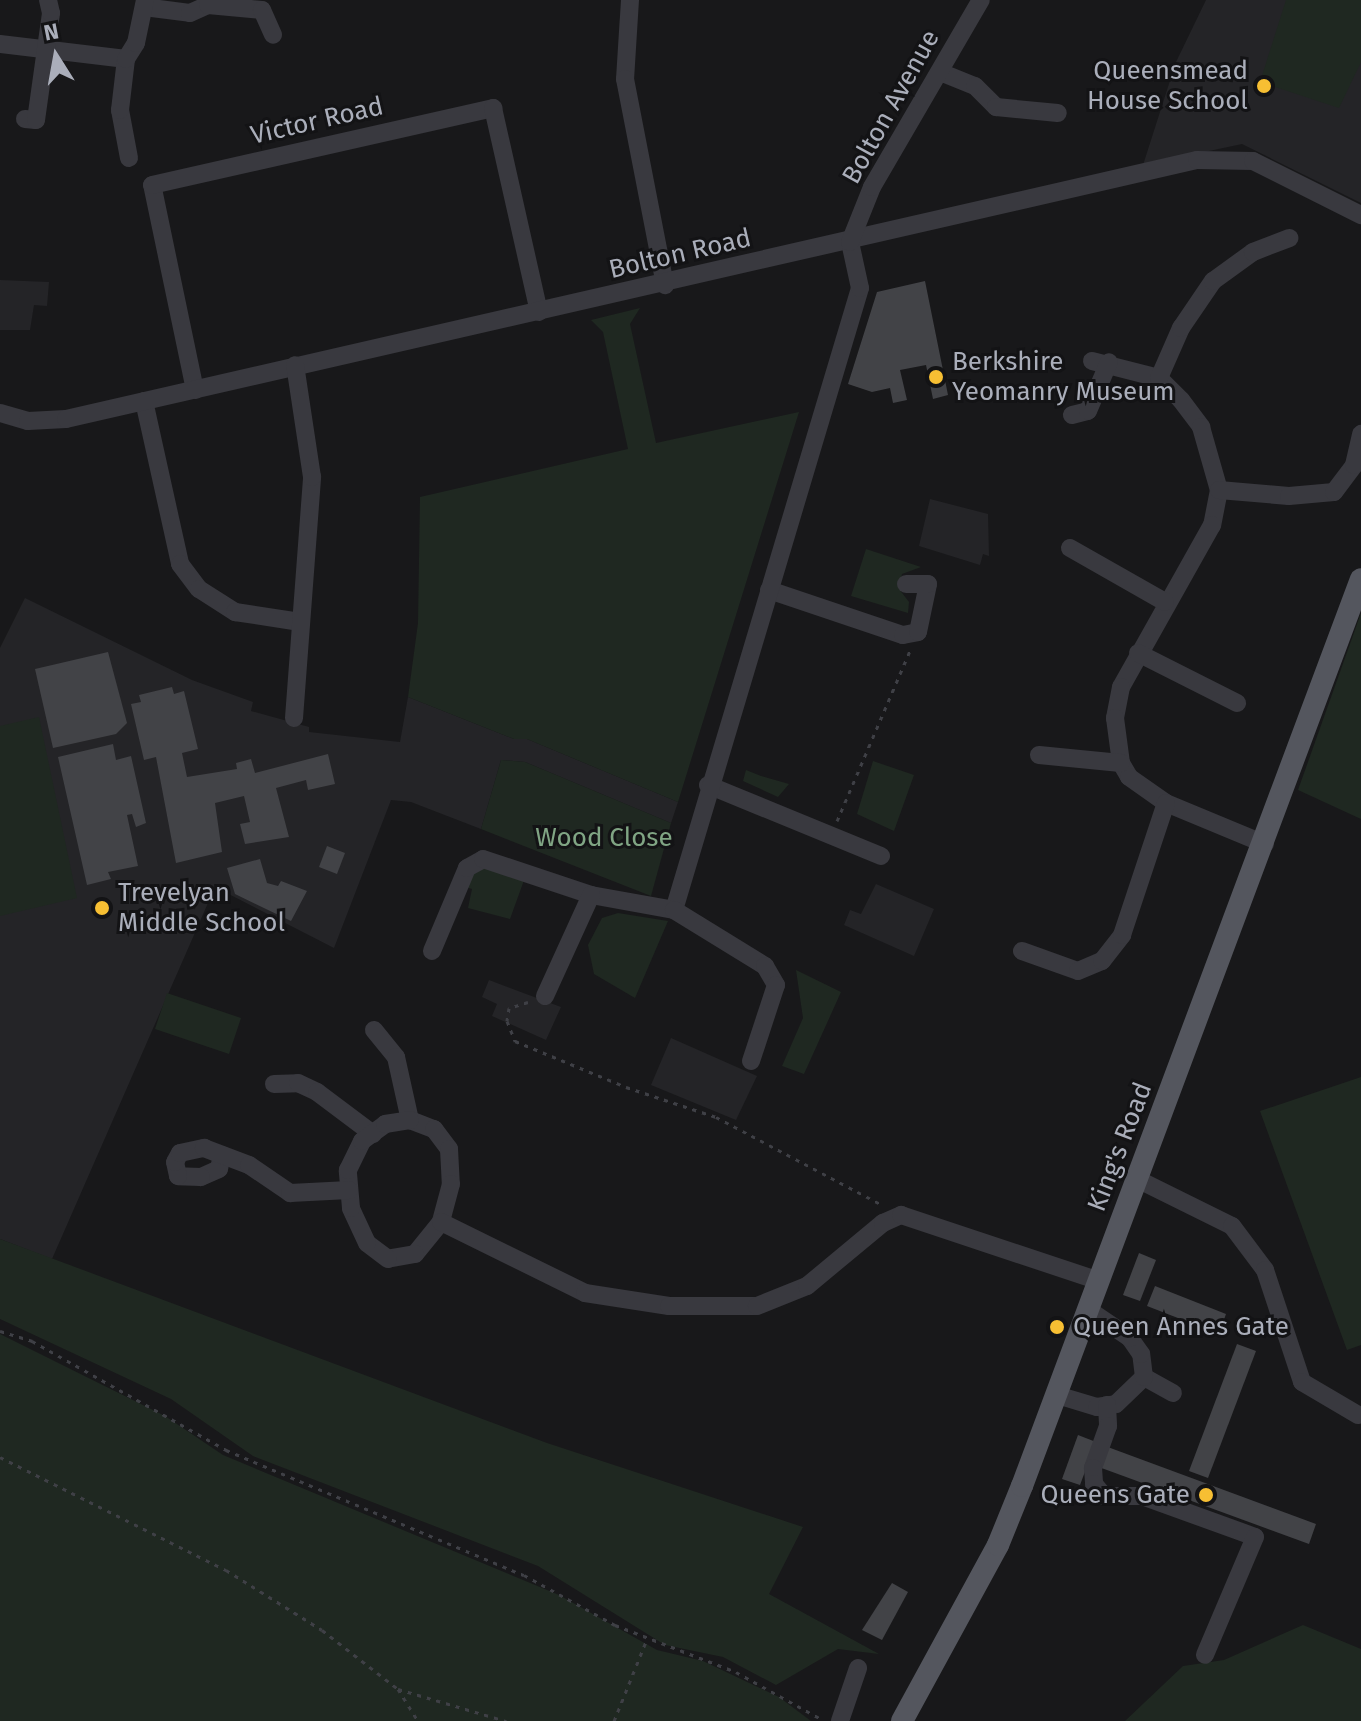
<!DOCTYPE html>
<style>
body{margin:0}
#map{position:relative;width:1361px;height:1721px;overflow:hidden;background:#18181a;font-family:"Fira Sans",sans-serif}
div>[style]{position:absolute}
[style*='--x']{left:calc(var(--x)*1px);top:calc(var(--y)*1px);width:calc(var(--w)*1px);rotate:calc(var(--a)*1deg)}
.built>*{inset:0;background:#242427}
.green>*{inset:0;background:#1f2821}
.building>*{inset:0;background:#424347}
.path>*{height:3px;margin-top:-1.5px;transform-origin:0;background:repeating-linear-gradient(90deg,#3f4046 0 4px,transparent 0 10px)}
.minor>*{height:18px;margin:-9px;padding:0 9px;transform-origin:9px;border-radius:9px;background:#39393f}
.major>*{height:22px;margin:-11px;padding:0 11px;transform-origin:11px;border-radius:11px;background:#54565e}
.dots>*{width:22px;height:22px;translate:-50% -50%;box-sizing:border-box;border:4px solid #131315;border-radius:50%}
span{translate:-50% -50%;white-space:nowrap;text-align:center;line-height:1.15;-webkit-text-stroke:6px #131315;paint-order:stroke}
.poi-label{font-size:26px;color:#aaaeba}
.right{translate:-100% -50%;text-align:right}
.left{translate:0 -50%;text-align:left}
.street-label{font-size:26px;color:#aaaeba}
.park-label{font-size:26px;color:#80a584}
.north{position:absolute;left:16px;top:16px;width:80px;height:80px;-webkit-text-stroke:6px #131315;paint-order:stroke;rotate:349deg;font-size:22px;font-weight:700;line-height:32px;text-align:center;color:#aaaeba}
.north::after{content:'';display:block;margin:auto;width:28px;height:36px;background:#aaaeba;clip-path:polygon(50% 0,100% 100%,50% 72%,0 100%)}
</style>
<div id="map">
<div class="built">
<div style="clip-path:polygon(1206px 0,1361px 0,1361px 203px,1242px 144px,1143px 165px,1176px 62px)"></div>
<div style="clip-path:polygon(0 280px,49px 282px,47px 306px,34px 305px,30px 330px,0 330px)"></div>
<div style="clip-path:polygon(930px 499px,988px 514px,989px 556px,983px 554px,980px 565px,919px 546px)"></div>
<div style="clip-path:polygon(25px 598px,192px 680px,253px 702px,251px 711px,309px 727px,309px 732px,400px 742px,408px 697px,514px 739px,527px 739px,678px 802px,671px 823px,525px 762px,501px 760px,481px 829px,411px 802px,391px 800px,334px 948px,215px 887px,52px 1259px,0 1239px,0 648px)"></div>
<div style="clip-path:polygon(876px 884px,934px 909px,914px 956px,844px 925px,850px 910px,861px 914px)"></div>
<div style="clip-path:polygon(489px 980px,561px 1007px,546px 1040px,492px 1016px,497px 1004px,482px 997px)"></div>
<div style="clip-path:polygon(671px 1038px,757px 1076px,736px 1120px,651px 1085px)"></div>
</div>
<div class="green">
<div style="clip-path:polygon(1286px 0,1361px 0,1361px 62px,1339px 108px,1260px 82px)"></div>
<div style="clip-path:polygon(640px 308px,630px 324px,656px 443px,799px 412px,678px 802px,527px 739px,514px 739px,408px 697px,418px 623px,420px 497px,628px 449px,603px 332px,591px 320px)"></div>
<div style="clip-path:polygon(866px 549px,921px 567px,902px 574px,899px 589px,909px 602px,908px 613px,851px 596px)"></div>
<div style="clip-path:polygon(1361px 613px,1361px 819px,1298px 790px)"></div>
<div style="clip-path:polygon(39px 717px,77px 898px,0 916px,0 726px)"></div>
<div style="clip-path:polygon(501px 760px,525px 762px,671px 823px,651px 896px,481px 829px)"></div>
<div style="clip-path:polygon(873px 761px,914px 775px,894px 831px,857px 814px)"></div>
<div style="clip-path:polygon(746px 770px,761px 776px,789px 784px,778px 797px,743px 781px)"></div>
<div style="clip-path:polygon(479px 864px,527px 872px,510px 919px,468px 908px,472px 889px,459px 885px)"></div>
<div style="clip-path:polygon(618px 913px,668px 921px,635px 998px,594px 974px,588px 945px,602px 918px)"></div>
<div style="clip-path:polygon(796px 970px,841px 992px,804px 1074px,782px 1066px,803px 1018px)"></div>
<div style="clip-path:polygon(167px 993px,241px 1018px,229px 1054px,155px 1029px)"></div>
<div style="clip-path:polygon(1361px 1077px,1361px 1345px,1347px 1350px,1260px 1111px)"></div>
<div style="clip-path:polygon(0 1239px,547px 1443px,803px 1527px,769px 1594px,879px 1654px,838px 1649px,776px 1685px,723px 1657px,665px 1645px,538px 1566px,253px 1456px,171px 1399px,0 1319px)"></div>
<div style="clip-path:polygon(0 1334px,165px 1416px,223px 1455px,559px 1595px,657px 1650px,703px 1661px,779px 1697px,811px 1721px,0 1721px)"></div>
<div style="clip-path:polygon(1303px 1625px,1361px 1649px,1361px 1721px,1125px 1721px,1183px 1666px,1224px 1660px)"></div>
</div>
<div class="building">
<div style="clip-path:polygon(925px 281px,948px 395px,933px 399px,926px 365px,900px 370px,907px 400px,893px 403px,890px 388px,872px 392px,848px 384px,877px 292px)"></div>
<div style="clip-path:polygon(108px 652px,127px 723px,116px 734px,53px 748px,35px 669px)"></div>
<div style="clip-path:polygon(172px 687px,174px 694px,184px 691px,198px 749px,182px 753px,187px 777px,237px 769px,236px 763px,251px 759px,255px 773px,328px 754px,335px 784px,308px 790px,306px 780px,276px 788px,289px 837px,245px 844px,240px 824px,250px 822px,244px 796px,215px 803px,222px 852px,176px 863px,156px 757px,144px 760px,131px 704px,141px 702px,139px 695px)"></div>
<div style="clip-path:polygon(113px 744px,116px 760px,131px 756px,146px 823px,136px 827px,132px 814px,127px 815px,138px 866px,108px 872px,111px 879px,87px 885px,58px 757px)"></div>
<div style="clip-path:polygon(327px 846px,345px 853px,337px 874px,319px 867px)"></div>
<div style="clip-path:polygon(260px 859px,267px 883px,278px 886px,281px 881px,307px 891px,291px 921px,235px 894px,227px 868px)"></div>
<div style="clip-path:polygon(1139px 1253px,1156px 1260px,1140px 1301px,1123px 1295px)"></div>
<div style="clip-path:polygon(1155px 1286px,1226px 1314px,1219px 1334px,1147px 1306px)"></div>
<div style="clip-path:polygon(1237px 1344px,1256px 1351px,1208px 1478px,1189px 1471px)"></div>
<div style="clip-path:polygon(1078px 1435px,1096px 1442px,1080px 1485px,1062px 1479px)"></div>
<div style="clip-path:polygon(1105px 1446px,1316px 1524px,1309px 1544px,1096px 1466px)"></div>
<div style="clip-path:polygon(892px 1583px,908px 1592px,882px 1640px,862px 1630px)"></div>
</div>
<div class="path">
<div style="--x:837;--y:821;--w:185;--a:-66.8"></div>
<div style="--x:528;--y:1002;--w:20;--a:162"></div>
<div style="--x:509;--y:1008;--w:13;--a:99"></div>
<div style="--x:507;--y:1021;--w:22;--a:68"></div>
<div style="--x:515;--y:1041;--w:120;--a:22.5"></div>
<div style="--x:626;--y:1087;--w:95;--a:18.4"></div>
<div style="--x:716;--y:1117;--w:186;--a:27.9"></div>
<div style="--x:0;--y:1331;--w:34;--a:17"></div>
<div style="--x:32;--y:1341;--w:223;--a:29.3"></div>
<div style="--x:226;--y:1450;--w:323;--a:22.8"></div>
<div style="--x:524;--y:1575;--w:104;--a:28.8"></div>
<div style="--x:615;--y:1625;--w:130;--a:21.2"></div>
<div style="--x:736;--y:1672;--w:99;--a:28.9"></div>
<div style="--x:0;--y:1457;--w:253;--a:26.6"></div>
<div style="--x:226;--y:1570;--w:113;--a:32"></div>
<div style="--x:322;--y:1630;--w:96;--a:37.8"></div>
<div style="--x:398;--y:1689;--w:38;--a:58"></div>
<div style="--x:398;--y:1689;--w:113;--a:16.5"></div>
<div style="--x:614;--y:1721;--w:88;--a:-68.1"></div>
</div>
<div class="minor">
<div style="--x:630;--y:0;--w:79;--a:93.6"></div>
<div style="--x:625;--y:79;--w:210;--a:79"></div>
<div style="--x:144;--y:7;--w:46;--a:7.4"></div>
<div style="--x:190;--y:13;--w:20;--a:-24"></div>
<div style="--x:208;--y:5;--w:54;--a:5.3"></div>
<div style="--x:262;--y:10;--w:27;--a:66"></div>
<div style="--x:0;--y:44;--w:127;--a:6.8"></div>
<div style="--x:940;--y:72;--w:38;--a:22"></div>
<div style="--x:975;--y:86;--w:30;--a:45"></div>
<div style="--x:996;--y:107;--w:62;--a:5.5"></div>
<div style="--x:25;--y:119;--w:11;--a:5"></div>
<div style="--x:36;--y:120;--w:108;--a:-82"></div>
<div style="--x:51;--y:13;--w:13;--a:-103"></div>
<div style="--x:129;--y:158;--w:49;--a:-100.6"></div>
<div style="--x:120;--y:110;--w:51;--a:-83.3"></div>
<div style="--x:126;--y:59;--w:19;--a:-58"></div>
<div style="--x:136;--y:43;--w:44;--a:-78.2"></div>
<div style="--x:1092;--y:361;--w:69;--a:14.2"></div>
<div style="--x:1159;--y:378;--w:31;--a:45"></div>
<div style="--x:1181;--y:400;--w:34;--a:53"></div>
<div style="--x:1201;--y:427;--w:66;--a:74.1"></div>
<div style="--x:1219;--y:490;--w:36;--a:101"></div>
<div style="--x:1212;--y:525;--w:186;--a:119.3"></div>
<div style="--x:1121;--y:687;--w:32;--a:101"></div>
<div style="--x:1115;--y:718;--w:45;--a:82.4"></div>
<div style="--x:1121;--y:763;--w:16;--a:60"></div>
<div style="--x:1129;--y:777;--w:45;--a:35.1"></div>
<div style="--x:1166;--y:803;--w:107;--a:22.5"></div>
<div style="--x:1159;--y:378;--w:55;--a:-66.3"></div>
<div style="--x:1181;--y:328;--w:57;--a:-55.8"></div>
<div style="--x:1213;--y:281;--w:49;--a:-35.9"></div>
<div style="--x:1253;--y:252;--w:39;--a:-21"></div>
<div style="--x:195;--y:390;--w:209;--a:-101.8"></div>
<div style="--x:152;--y:185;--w:350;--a:-12.7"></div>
<div style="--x:493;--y:108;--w:209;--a:77.3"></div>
<div style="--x:144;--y:401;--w:167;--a:77.5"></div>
<div style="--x:180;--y:564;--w:31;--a:53"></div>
<div style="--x:199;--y:589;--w:43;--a:32.6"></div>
<div style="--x:235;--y:612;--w:66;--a:8.7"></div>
<div style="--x:0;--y:413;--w:29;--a:16"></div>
<div style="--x:28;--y:421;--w:38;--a:-3"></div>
<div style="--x:66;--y:419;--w:1160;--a:-12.9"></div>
<div style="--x:1197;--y:160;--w:56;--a:1"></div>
<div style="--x:1253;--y:161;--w:121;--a:26.6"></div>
<div style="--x:1072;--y:415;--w:16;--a:-14"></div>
<div style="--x:1088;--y:411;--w:53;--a:-66.8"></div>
<div style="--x:1219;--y:490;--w:70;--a:4.9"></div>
<div style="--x:1289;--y:496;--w:45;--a:-5.1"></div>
<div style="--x:1334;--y:492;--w:34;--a:-53"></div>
<div style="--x:1354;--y:465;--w:32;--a:-77"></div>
<div style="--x:1070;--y:548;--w:109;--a:29.6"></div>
<div style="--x:769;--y:590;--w:141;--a:18.6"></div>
<div style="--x:903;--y:635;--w:15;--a:-11"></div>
<div style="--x:918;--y:632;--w:49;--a:-78.2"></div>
<div style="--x:928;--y:584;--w:22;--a:180"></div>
<div style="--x:1138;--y:653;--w:111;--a:26.8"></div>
<div style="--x:294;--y:718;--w:242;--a:-85.7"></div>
<div style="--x:312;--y:477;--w:113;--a:-98.6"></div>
<div style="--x:1039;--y:755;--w:82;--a:5.6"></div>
<div style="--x:708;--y:785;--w:187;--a:22.3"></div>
<div style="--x:674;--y:910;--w:649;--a:-73.35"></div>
<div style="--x:860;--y:288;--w:47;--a:-102.3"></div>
<div style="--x:850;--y:242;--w:59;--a:-68.2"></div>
<div style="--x:872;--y:187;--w:216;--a:-59.8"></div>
<div style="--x:432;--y:951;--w:90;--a:-67.1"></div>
<div style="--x:467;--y:868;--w:18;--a:-29"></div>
<div style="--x:483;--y:859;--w:114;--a:18.4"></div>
<div style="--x:591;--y:895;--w:84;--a:10.2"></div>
<div style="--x:674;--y:910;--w:107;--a:31.6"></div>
<div style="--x:765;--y:966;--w:22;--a:60"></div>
<div style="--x:776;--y:985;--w:80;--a:108.2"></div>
<div style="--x:1022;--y:951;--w:59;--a:19.7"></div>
<div style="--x:1078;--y:971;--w:26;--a:-23"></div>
<div style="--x:1102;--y:961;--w:33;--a:-52"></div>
<div style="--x:1122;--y:935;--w:139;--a:-71.6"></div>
<div style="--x:545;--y:996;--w:111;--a:-65.5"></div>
<div style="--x:374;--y:1030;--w:35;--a:51"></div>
<div style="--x:396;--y:1057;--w:65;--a:77.5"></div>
<div style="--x:274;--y:1084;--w:24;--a:-2"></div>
<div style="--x:298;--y:1083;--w:21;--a:25"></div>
<div style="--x:317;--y:1092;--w:70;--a:36.9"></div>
<div style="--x:410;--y:1120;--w:26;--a:21"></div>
<div style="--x:434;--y:1129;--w:25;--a:53"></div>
<div style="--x:449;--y:1149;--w:35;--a:87"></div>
<div style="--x:451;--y:1184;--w:39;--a:105"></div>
<div style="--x:441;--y:1222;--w:41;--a:129.1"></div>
<div style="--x:415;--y:1254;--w:27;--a:170"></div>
<div style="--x:388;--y:1259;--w:26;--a:-143"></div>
<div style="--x:367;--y:1243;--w:38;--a:-115"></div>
<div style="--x:351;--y:1208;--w:38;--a:-95"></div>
<div style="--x:348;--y:1170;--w:32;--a:-64"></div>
<div style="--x:362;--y:1141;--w:29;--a:-36"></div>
<div style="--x:385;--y:1124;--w:25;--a:-9"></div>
<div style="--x:222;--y:1155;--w:14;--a:102"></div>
<div style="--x:219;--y:1169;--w:20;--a:156"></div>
<div style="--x:201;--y:1177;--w:23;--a:-178"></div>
<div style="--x:178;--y:1176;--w:14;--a:-102"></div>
<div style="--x:175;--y:1162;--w:10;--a:-61"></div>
<div style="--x:180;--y:1153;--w:25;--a:-12"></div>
<div style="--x:204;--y:1148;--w:48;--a:20.7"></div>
<div style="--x:249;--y:1165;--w:50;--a:34.3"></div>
<div style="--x:290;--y:1193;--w:59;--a:-2.9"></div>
<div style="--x:1137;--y:1179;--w:106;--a:26.3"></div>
<div style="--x:1232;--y:1226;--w:55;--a:53.1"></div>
<div style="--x:1265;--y:1270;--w:118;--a:71.7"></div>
<div style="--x:1302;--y:1382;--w:65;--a:30.5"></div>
<div style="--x:441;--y:1222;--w:161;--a:26.2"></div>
<div style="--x:585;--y:1293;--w:85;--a:8.8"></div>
<div style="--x:669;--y:1306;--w:88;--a:0"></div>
<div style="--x:757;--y:1306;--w:54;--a:-21.8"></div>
<div style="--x:807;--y:1286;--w:99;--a:-39.7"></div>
<div style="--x:883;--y:1223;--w:20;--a:-24"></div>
<div style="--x:901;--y:1215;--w:209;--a:18.4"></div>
<div style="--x:1144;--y:1377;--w:33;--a:29"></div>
<div style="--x:1057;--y:1395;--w:42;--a:16.7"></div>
<div style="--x:1097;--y:1407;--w:19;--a:-9"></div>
<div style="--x:1116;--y:1404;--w:39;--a:-44"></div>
<div style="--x:1144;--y:1377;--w:23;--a:-97"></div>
<div style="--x:1141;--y:1354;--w:19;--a:-125"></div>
<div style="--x:1130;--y:1338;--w:50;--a:-145.7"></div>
<div style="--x:1107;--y:1405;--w:21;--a:87"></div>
<div style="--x:1108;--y:1426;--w:45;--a:109.7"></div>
<div style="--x:1093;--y:1468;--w:16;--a:86"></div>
<div style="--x:1094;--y:1484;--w:16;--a:50"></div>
<div style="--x:1104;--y:1496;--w:38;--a:0"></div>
<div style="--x:1142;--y:1496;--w:120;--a:19.9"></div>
<div style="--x:1255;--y:1537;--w:128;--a:113"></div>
<div style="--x:840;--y:1721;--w:56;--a:-71.2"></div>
</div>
<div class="major">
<div style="--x:902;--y:1721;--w:200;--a:-61.4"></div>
<div style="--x:998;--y:1545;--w:64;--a:-67.9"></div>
<div style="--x:1022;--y:1486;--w:968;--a:-69.51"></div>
</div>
<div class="dots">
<div style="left:1264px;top:86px;background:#f7bf33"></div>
<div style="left:936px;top:377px;background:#f7bf33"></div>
<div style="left:102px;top:908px;background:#f7bf33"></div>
<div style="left:1057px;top:1327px;background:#f7bf33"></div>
<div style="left:1206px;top:1495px;background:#f7bf33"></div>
</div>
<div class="poi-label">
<span class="right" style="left:1248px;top:86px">Queensmead<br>House School</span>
<span class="left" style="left:952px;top:377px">Berkshire<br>Yeomanry Museum</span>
<span class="left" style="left:118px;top:908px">Trevelyan<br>Middle School</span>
<span class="left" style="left:1073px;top:1327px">Queen Annes Gate</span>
<span class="right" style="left:1190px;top:1495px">Queens Gate</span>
</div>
<div class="street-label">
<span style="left:891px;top:107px;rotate:-61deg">Bolton Avenue</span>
<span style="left:317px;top:121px;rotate:-13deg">Victor Road</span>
<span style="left:680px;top:254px;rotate:-13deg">Bolton Road</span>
<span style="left:1120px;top:1147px;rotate:-69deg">King's Road</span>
</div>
<div class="park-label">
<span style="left:604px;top:838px">Wood Close</span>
</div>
<div class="north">N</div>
</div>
